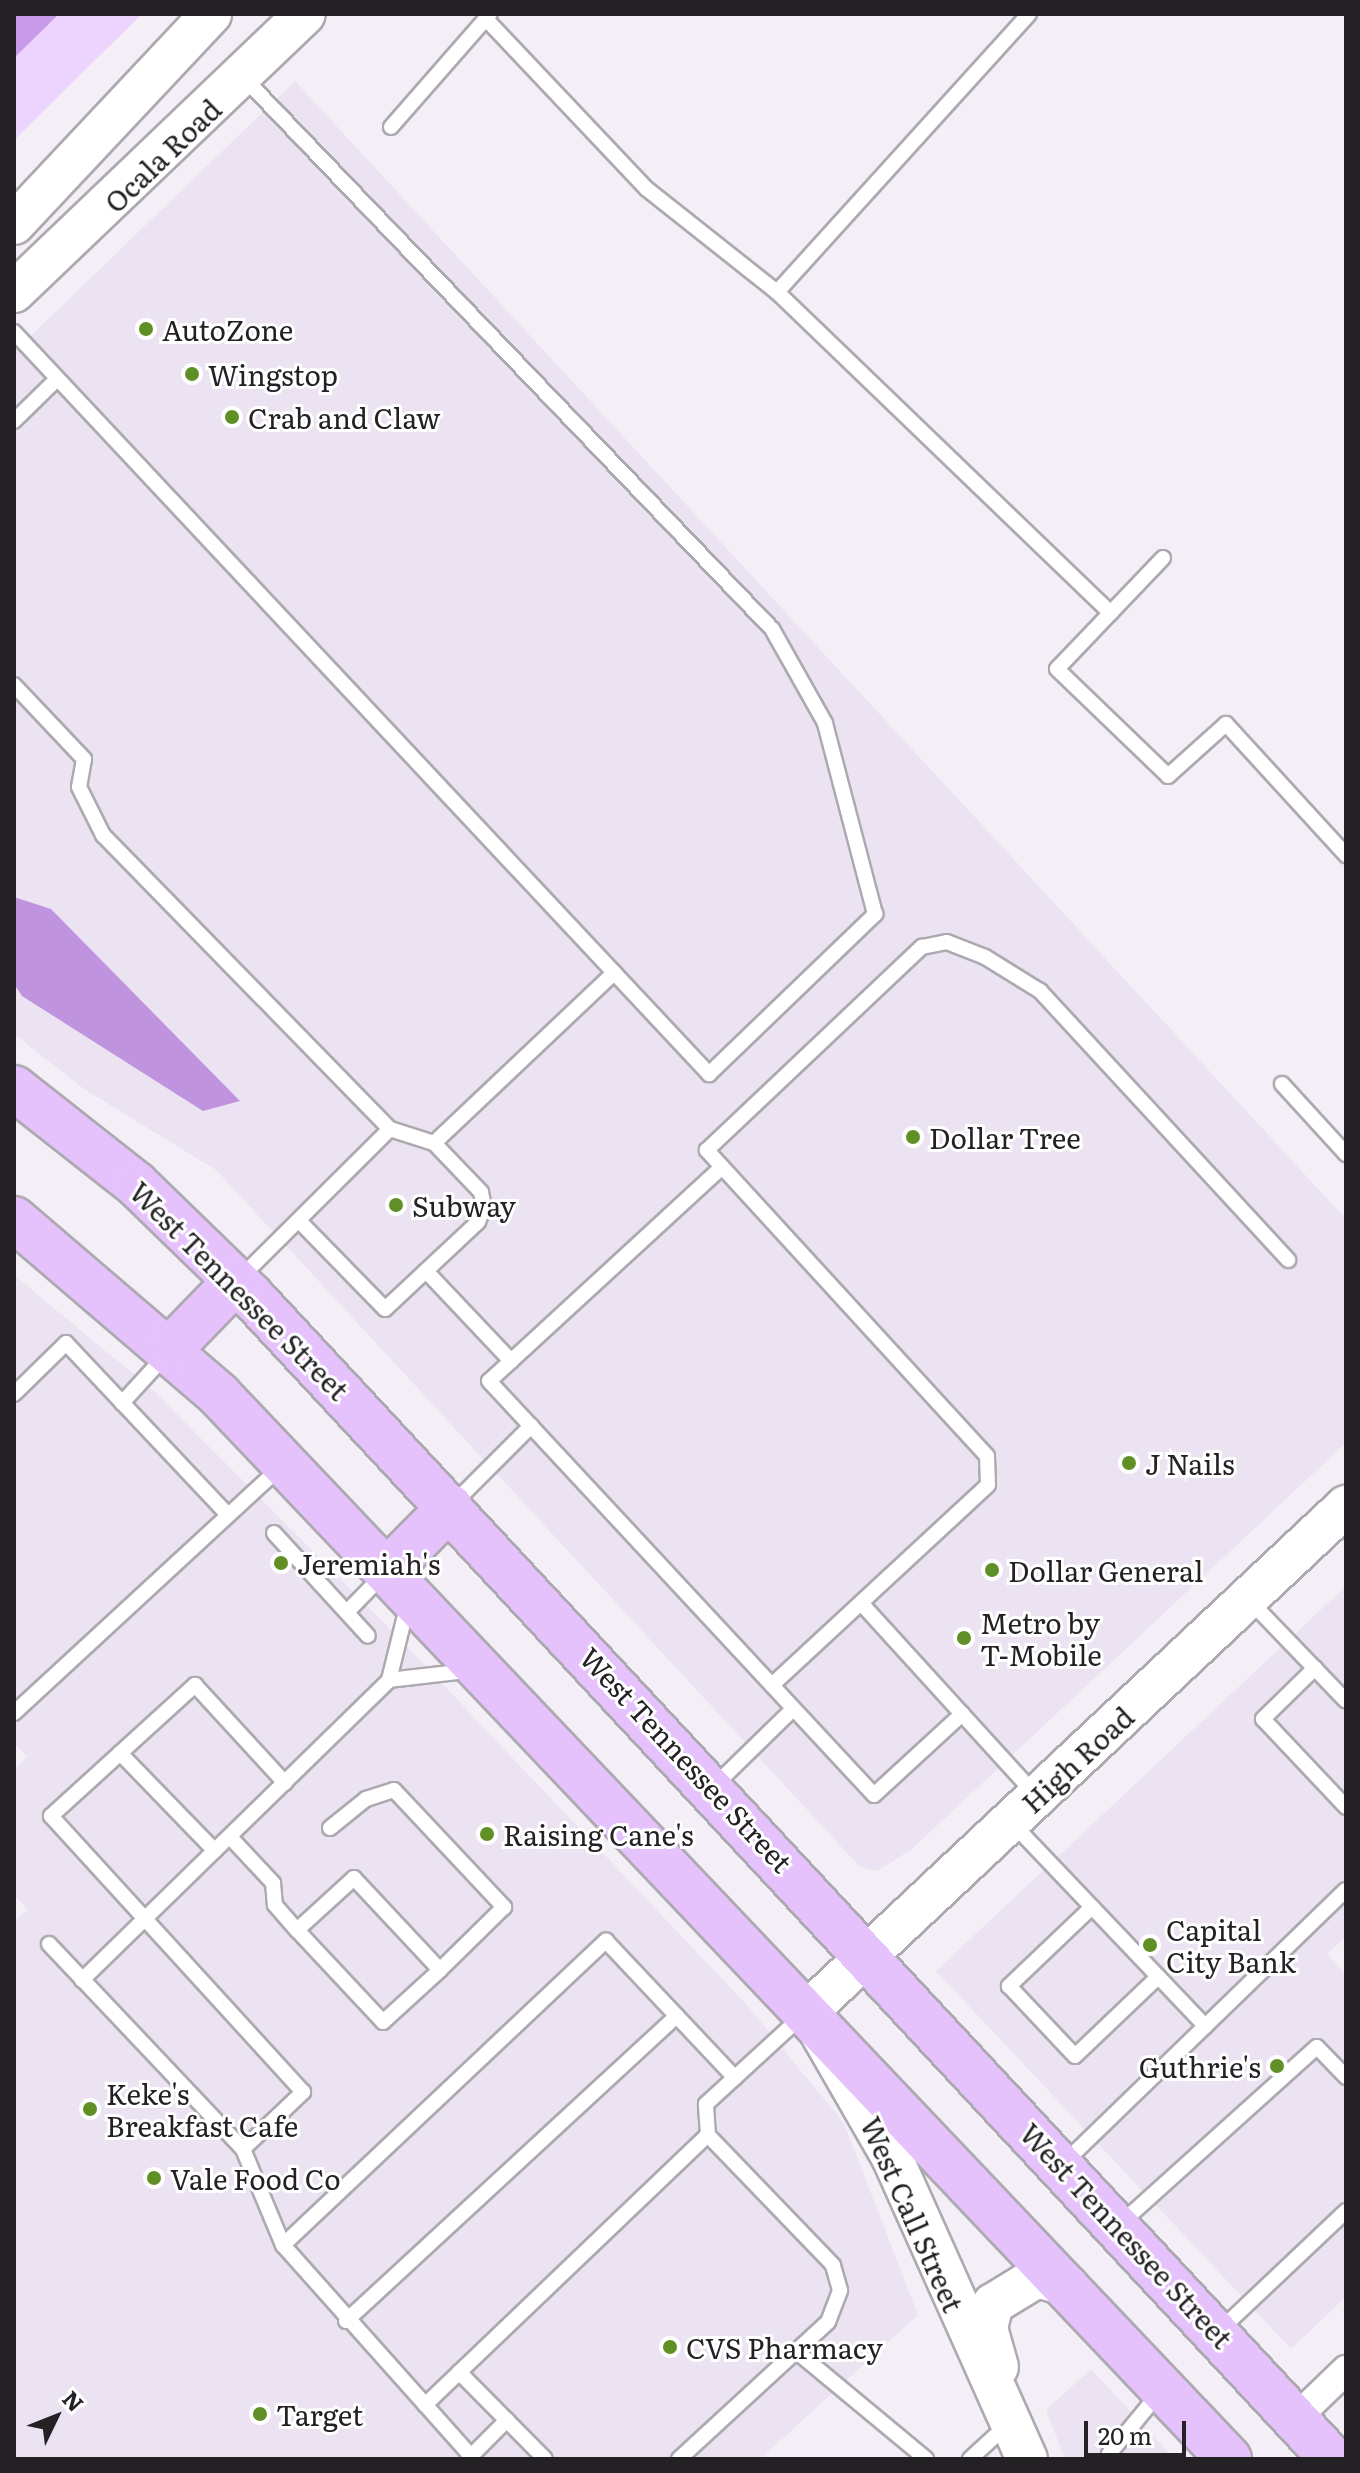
<!DOCTYPE html>
<style>
body{margin:0}
#map{position:relative;width:1360px;height:2473px;overflow:hidden;background:#f4eff7;font-family:Literata,serif}
div>[style]{position:absolute}
[style*='--x']{left:calc(var(--x)*1px);top:calc(var(--y)*1px);width:calc(var(--w)*1px);rotate:calc(var(--a)*1deg)}
.built>*{inset:0;background:#ebe3f1}
.green>*{inset:0;background:#ecd4ff}
.forest>*{inset:0;background:#c89be8}
.water>*{inset:0;background:#c093df}
.roads{filter:drop-shadow(2px 0 #ada9b0) drop-shadow(-2px 0 #ada9b0) drop-shadow(0 2px #ada9b0) drop-shadow(0 -2px #ada9b0)}
.lane>*{height:14px;margin:-7px;padding:0 7px;transform-origin:7px;border-radius:7px;background:#fff}
.street>*{height:28px;margin:-14px;padding:0 14px;transform-origin:14px;border-radius:14px;background:#fff}
.secondary>*{height:40px;margin:-20px;padding:0 20px;transform-origin:20px;border-radius:20px;background:#fff}
.primary>*{height:44px;margin:-22px;padding:0 22px;transform-origin:22px;border-radius:22px;background:#e5c2fc}
.dots>*{width:22px;height:22px;translate:-50% -50%;box-sizing:border-box;border:4px solid #fff;border-radius:50%}
span{translate:-50% -50%;white-space:nowrap;text-align:center;line-height:1.15;-webkit-text-stroke:6px #fff;paint-order:stroke}
.street-label{font-size:28px;color:#232124}
.poi-label{font-size:28px;color:#232124}
.left{translate:0 -50%;text-align:left}
.right{translate:-100% -50%;text-align:right}
.frame{position:absolute;inset:0;border:16px solid #232124;pointer-events:none}
.north{position:absolute;left:16px;top:2377px;width:80px;height:80px;-webkit-text-stroke:6px #fff;paint-order:stroke;rotate:47deg;font-size:22px;font-weight:700;line-height:32px;text-align:center;color:#232124}
.north::after{content:'';display:block;margin:auto;width:28px;height:36px;background:#232124;clip-path:polygon(50% 0,100% 100%,50% 72%,0 100%)}
.scale{position:absolute;left:1084px;top:2421px;width:102px;height:36px;box-sizing:border-box;border:4px solid #232124;border-top:0;padding-left:10px;font-size:24px;line-height:28px;white-space:nowrap;color:#232124;-webkit-text-stroke:6px #fff;paint-order:stroke}
</style>
<div id="map">
<div class="built">
<div style="clip-path:polygon(295px 81px,1346px 1219px,1346px 1443px,912px 1849px,877px 1871px,860px 1867px,216px 1170px,84px 1089px,14px 1034px,14px 352px)"></div>
<div style="clip-path:polygon(14px 1275px,155px 1392px,396px 1635px,746px 2004px,844px 2123px,918px 2315px,760px 2459px,14px 2459px,14px 1921px,28px 1910px,14px 1895px,14px 1770px,27px 1757px,14px 1743px)"></div>
<div style="clip-path:polygon(1346px 1586px,1346px 1937px,1327px 1954px,1346px 1974px,1346px 2297px,1291px 2349px,936px 1971px)"></div>
<div style="clip-path:polygon(1091px 2369px,1175px 2459px,1065px 2459px,1046px 2410px)"></div>
</div>
<div class="green">
<div style="clip-path:polygon(14px 14px,142px 14px,14px 140px)"></div>
</div>
<div class="forest">
<div style="clip-path:polygon(14px 14px,59px 14px,14px 58px)"></div>
</div>
<div class="water">
<div style="clip-path:polygon(14px 897px,51px 909px,240px 1101px,203px 1111px,22px 996px,14px 984px)"></div>
</div>
<div class="roads">
<div class="lane">
<div style="--x:486;--y:19;--w:234;--a:46.6"></div>
<div style="--x:647;--y:189;--w:166;--a:38.4"></div>
<div style="--x:777;--y:292;--w:463;--a:43.9"></div>
<div style="--x:391;--y:127;--w:150;--a:-48.8"></div>
<div style="--x:777;--y:292;--w:375;--a:-47.8"></div>
<div style="--x:14;--y:332;--w:1017;--a:46.87"></div>
<div style="--x:709;--y:1074;--w:231;--a:-43.9"></div>
<div style="--x:875;--y:914;--w:197;--a:-104.7"></div>
<div style="--x:825;--y:723;--w:108;--a:-119.4"></div>
<div style="--x:772;--y:629;--w:763;--a:-133.78"></div>
<div style="--x:14;--y:421;--w:60;--a:-44.3"></div>
<div style="--x:1163;--y:558;--w:153;--a:133.7"></div>
<div style="--x:1057;--y:669;--w:154;--a:43.9"></div>
<div style="--x:1168;--y:776;--w:78;--a:-41.9"></div>
<div style="--x:1226;--y:724;--w:178;--a:47.5"></div>
<div style="--x:14;--y:685;--w:102;--a:46.6"></div>
<div style="--x:84;--y:759;--w:28;--a:100"></div>
<div style="--x:79;--y:787;--w:54;--a:63.4"></div>
<div style="--x:103;--y:835;--w:411;--a:45.7"></div>
<div style="--x:390;--y:1129;--w:46;--a:17.7"></div>
<div style="--x:434;--y:1143;--w:68;--a:46.2"></div>
<div style="--x:481;--y:1192;--w:15;--a:79"></div>
<div style="--x:484;--y:1207;--w:16;--a:112"></div>
<div style="--x:478;--y:1222;--w:127;--a:136.9"></div>
<div style="--x:385;--y:1309;--w:123;--a:-134.3"></div>
<div style="--x:1282;--y:1084;--w:95;--a:47.6"></div>
<div style="--x:434;--y:1143;--w:248;--a:-43.4"></div>
<div style="--x:722;--y:1167;--w:316;--a:137.4"></div>
<div style="--x:489;--y:1381;--w:565;--a:47.08"></div>
<div style="--x:874;--y:1795;--w:120;--a:-42.6"></div>
<div style="--x:426;--y:1271;--w:124;--a:46.6"></div>
<div style="--x:240;--y:1278;--w:211;--a:-44.8"></div>
<div style="--x:14;--y:1394;--w:73;--a:-44.4"></div>
<div style="--x:66;--y:1343;--w:236;--a:46.7"></div>
<div style="--x:122;--y:1403;--w:64;--a:-47.5"></div>
<div style="--x:452;--y:1505;--w:112;--a:-45"></div>
<div style="--x:274;--y:1533;--w:139;--a:47.6"></div>
<div style="--x:1248;--y:1599;--w:141;--a:46.1"></div>
<div style="--x:861;--y:1603;--w:260;--a:47.7"></div>
<div style="--x:347;--y:1612;--w:52;--a:-45.8"></div>
<div style="--x:1315;--y:1668;--w:73;--a:135.6"></div>
<div style="--x:1263;--y:1719;--w:121;--a:46.7"></div>
<div style="--x:389;--y:1680;--w:79;--a:-76.1"></div>
<div style="--x:772;--y:1685;--w:294;--a:-42.8"></div>
<div style="--x:988;--y:1485;--w:29;--a:-92"></div>
<div style="--x:987;--y:1456;--w:415;--a:-132.5"></div>
<div style="--x:707;--y:1150;--w:296;--a:-43.4"></div>
<div style="--x:922;--y:947;--w:25;--a:-11"></div>
<div style="--x:947;--y:942;--w:41;--a:21.5"></div>
<div style="--x:985;--y:957;--w:65;--a:31.7"></div>
<div style="--x:1040;--y:991;--w:366;--a:47.3"></div>
<div style="--x:14;--y:1713;--w:363;--a:-42.7"></div>
<div style="--x:120;--y:1753;--w:136;--a:45.9"></div>
<div style="--x:713;--y:1787;--w:112;--a:-44.3"></div>
<div style="--x:1011;--y:1822;--w:282;--a:46.4"></div>
<div style="--x:330;--y:1828;--w:46;--a:-38.9"></div>
<div style="--x:366;--y:1799;--w:29;--a:-18"></div>
<div style="--x:394;--y:1790;--w:161;--a:46.8"></div>
<div style="--x:504;--y:1907;--w:90;--a:135.5"></div>
<div style="--x:230;--y:1837;--w:63;--a:46.9"></div>
<div style="--x:273;--y:1883;--w:22;--a:85"></div>
<div style="--x:275;--y:1905;--w:33;--a:49"></div>
<div style="--x:297;--y:1930;--w:126;--a:46.9"></div>
<div style="--x:383;--y:2022;--w:77;--a:-42.4"></div>
<div style="--x:440;--y:1970;--w:126;--a:-133.1"></div>
<div style="--x:354;--y:1878;--w:77;--a:137.6"></div>
<div style="--x:1092;--y:1907;--w:115;--a:136.4"></div>
<div style="--x:1009;--y:1986;--w:96;--a:46.7"></div>
<div style="--x:1075;--y:2056;--w:115;--a:-43.6"></div>
<div style="--x:49;--y:1944;--w:282;--a:46.6"></div>
<div style="--x:243;--y:2149;--w:104;--a:67.4"></div>
<div style="--x:283;--y:2245;--w:283;--a:48.3"></div>
<div style="--x:82;--y:1980;--w:429;--a:-44.3"></div>
<div style="--x:389;--y:1680;--w:79;--a:-6.6"></div>
<div style="--x:243;--y:2149;--w:83;--a:-43.5"></div>
<div style="--x:303;--y:2092;--w:374;--a:-132.4"></div>
<div style="--x:51;--y:1816;--w:195;--a:-42.3"></div>
<div style="--x:195;--y:1685;--w:133;--a:47.4"></div>
<div style="--x:1065;--y:2162;--w:391;--a:-44.1"></div>
<div style="--x:1119;--y:2225;--w:266;--a:-42"></div>
<div style="--x:1317;--y:2047;--w:42;--a:46"></div>
<div style="--x:283;--y:2245;--w:444;--a:-43.3"></div>
<div style="--x:606;--y:1941;--w:188;--a:46.7"></div>
<div style="--x:346;--y:2321;--w:450;--a:-42.7"></div>
<div style="--x:1218;--y:2332;--w:176;--a:-43.4"></div>
<div style="--x:796;--y:2351;--w:169;--a:39.7"></div>
<div style="--x:459;--y:2372;--w:122;--a:45.3"></div>
<div style="--x:425;--y:2405;--w:391;--a:-43.7"></div>
<div style="--x:468;--y:2459;--w:55;--a:-45"></div>
<div style="--x:679;--y:2459;--w:202;--a:-42.6"></div>
<div style="--x:828;--y:2322;--w:34;--a:-69"></div>
<div style="--x:840;--y:2290;--w:26;--a:-106"></div>
<div style="--x:833;--y:2265;--w:180;--a:-133.9"></div>
<div style="--x:708;--y:2135;--w:31;--a:-94"></div>
<div style="--x:706;--y:2104;--w:130;--a:-42.5"></div>
<div style="--x:970;--y:2459;--w:52;--a:-42.6"></div>
<div style="--x:1114;--y:2459;--w:7;--a:-135"></div>
<div style="--x:1109;--y:2454;--w:80;--a:-50.6"></div>
</div>
<div class="street">
<div style="--x:1295;--y:2419;--w:71;--a:-43.9"></div>
</div>
<div class="secondary">
<div style="--x:14;--y:224;--w:288;--a:-46.8"></div>
<div style="--x:14;--y:292;--w:402;--a:-43.7"></div>
<div style="--x:998;--y:2367;--w:41;--a:-105.8"></div>
<div style="--x:987;--y:2328;--w:25;--a:-76"></div>
<div style="--x:993;--y:2304;--w:52;--a:-31.5"></div>
<div style="--x:1037;--y:2277;--w:32;--a:16"></div>
<div style="--x:1027;--y:2459;--w:329;--a:-114.1"></div>
<div style="--x:893;--y:2159;--w:171;--a:-119.9"></div>
<div style="--x:808;--y:2011;--w:738;--a:-43.19"></div>
</div>
<div class="primary">
<div style="--x:14;--y:1088;--w:155;--a:38.2"></div>
<div style="--x:136;--y:1184;--w:161;--a:44.2"></div>
<div style="--x:251;--y:1296;--w:1588;--a:47.09"></div>
<div style="--x:14;--y:1219;--w:270;--a:40.6"></div>
<div style="--x:219;--y:1395;--w:1467;--a:46.49"></div>
<div style="--x:171;--y:1348;--w:93;--a:-45.9"></div>
<div style="--x:387;--y:1571;--w:90;--a:-45.5"></div>
</div>
</div>
<div class="dots">
<div style="left:146px;top:329px;background:#609025"></div>
<div style="left:192px;top:374px;background:#609025"></div>
<div style="left:232px;top:417px;background:#609025"></div>
<div style="left:913px;top:1137px;background:#609025"></div>
<div style="left:396px;top:1205px;background:#609025"></div>
<div style="left:1129px;top:1463px;background:#609025"></div>
<div style="left:281px;top:1563px;background:#609025"></div>
<div style="left:992px;top:1570px;background:#609025"></div>
<div style="left:964px;top:1638px;background:#609025"></div>
<div style="left:487px;top:1834px;background:#609025"></div>
<div style="left:1150px;top:1945px;background:#609025"></div>
<div style="left:1277px;top:2066px;background:#609025"></div>
<div style="left:90px;top:2109px;background:#609025"></div>
<div style="left:154px;top:2178px;background:#609025"></div>
<div style="left:670px;top:2347px;background:#609025"></div>
<div style="left:260px;top:2414px;background:#609025"></div>
</div>
<div class="street-label">
<span style="left:162px;top:155px;rotate:-44deg">Ocala Road</span>
<span style="left:240px;top:1290px;rotate:45deg">West Tennessee Street</span>
<span style="left:687px;top:1759px;rotate:47deg">West Tennessee Street</span>
<span style="left:1077px;top:1759px;rotate:-43deg">High Road</span>
<span style="left:913px;top:2214px;rotate:66deg">West Call Street</span>
<span style="left:1127px;top:2235px;rotate:47deg">West Tennessee Street</span>
</div>
<div class="poi-label">
<span class="left" style="left:162px;top:329px">AutoZone</span>
<span class="left" style="left:208px;top:374px">Wingstop</span>
<span class="left" style="left:248px;top:417px">Crab and Claw</span>
<span class="left" style="left:929px;top:1137px">Dollar Tree</span>
<span class="left" style="left:412px;top:1205px">Subway</span>
<span class="left" style="left:1145px;top:1463px">J Nails</span>
<span class="left" style="left:297px;top:1563px">Jeremiah's</span>
<span class="left" style="left:1008px;top:1570px">Dollar General</span>
<span class="left" style="left:980px;top:1638px">Metro by<br>T-Mobile</span>
<span class="left" style="left:503px;top:1834px">Raising Cane's</span>
<span class="left" style="left:1166px;top:1945px">Capital<br>City Bank</span>
<span class="right" style="left:1261px;top:2066px">Guthrie's</span>
<span class="left" style="left:106px;top:2109px">Keke's<br>Breakfast Cafe</span>
<span class="left" style="left:170px;top:2178px">Vale Food Co</span>
<span class="left" style="left:686px;top:2347px">CVS Pharmacy</span>
<span class="left" style="left:276px;top:2414px">Target</span>
</div>
<div class="frame"></div>
<div class="north">N</div>
<div class="scale">20 m</div>
</div>
